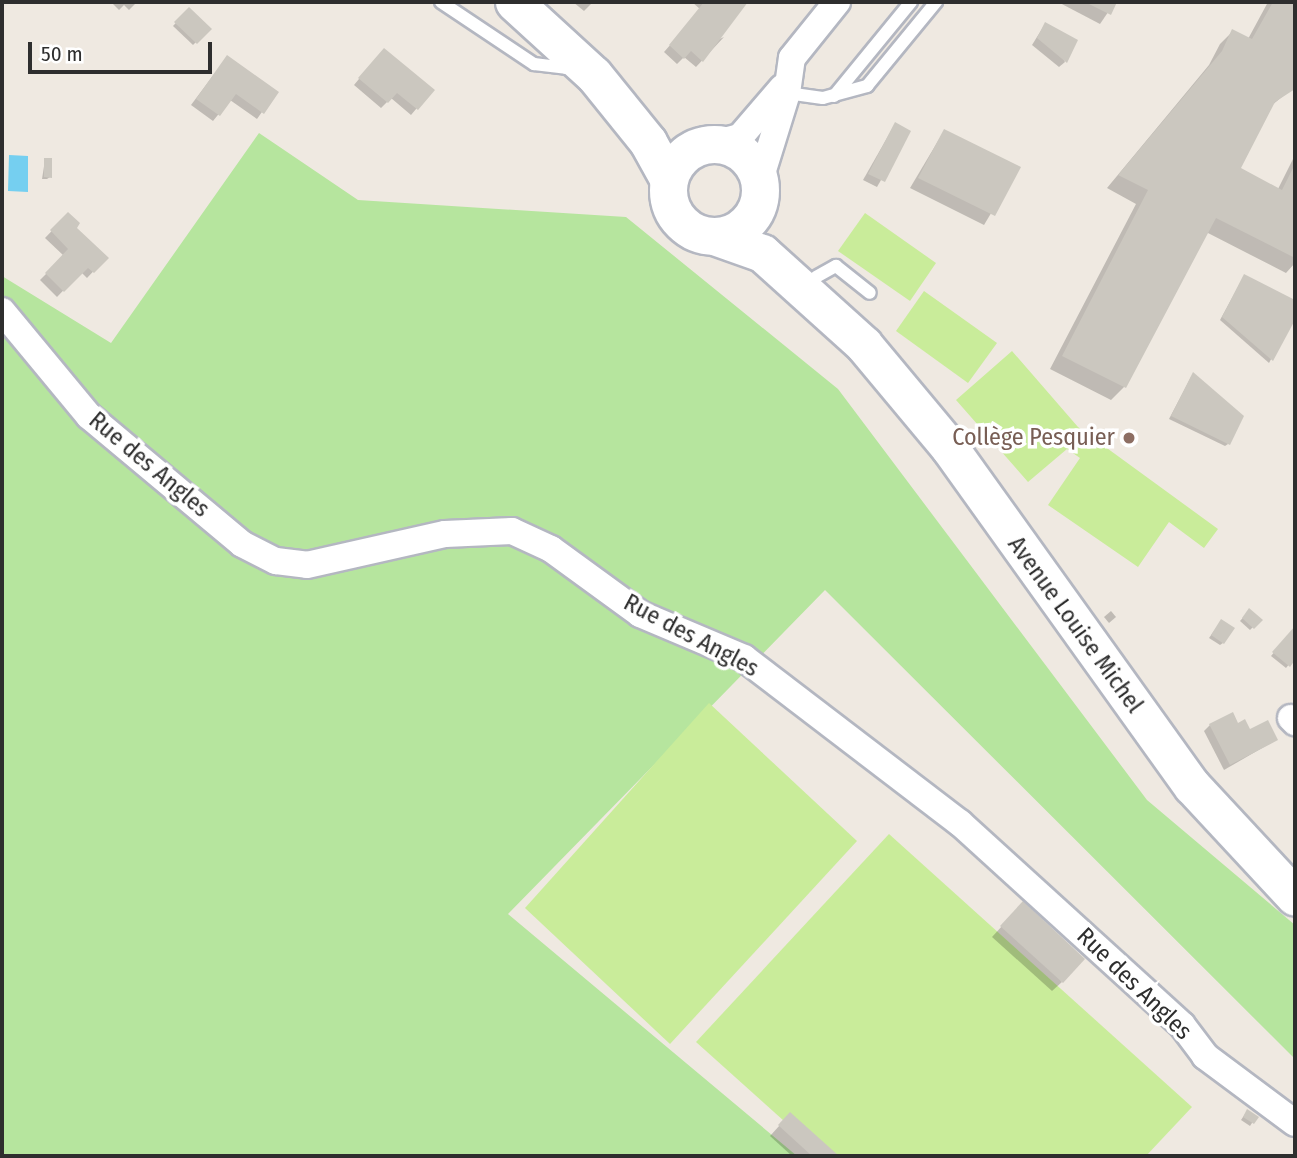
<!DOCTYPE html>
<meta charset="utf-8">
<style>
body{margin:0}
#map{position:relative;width:1297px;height:1158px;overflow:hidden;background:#efe9e1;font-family:"Fira Sans Condensed",sans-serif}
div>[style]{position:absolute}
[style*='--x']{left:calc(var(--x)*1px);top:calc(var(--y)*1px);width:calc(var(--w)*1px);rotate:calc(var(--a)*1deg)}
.green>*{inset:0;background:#b6e59e}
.pitch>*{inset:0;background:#c9ec9a}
.water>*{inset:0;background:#75cff0}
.shadow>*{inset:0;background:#0003}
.building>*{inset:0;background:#cbc7bf}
.roads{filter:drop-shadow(2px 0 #b4b7c1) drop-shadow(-2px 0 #b4b7c1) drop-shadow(0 2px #b4b7c1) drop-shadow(0 -2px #b4b7c1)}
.lane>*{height:12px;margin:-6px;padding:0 6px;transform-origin:6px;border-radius:6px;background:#fff}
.street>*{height:26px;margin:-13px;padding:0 13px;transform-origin:13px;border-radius:13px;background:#fff}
.secondary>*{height:37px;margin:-18.5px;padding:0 18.5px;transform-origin:18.5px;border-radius:18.5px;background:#fff}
.secondary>.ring{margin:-18.5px;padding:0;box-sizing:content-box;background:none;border:37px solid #fff;border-radius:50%}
.dots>*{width:19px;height:19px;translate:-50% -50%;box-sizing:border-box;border:4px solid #fff;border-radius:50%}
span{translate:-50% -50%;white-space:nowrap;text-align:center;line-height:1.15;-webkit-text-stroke:7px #fff;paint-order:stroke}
.education-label{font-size:24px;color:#785e54}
.right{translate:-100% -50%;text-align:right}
.street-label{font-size:24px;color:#2e2e2e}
.frame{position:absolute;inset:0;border:4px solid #2e2e2e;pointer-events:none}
.scale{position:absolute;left:28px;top:42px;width:184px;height:32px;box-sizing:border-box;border:4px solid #2e2e2e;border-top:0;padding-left:9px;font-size:21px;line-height:24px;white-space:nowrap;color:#2e2e2e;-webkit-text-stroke:5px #fff;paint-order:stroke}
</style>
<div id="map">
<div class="green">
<div style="clip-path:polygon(259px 133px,358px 200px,626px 217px,838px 389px,1147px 800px,1295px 925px,1295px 1059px,825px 590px,508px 914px,797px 1156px,2px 1156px,2px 276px,111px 343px)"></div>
</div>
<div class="pitch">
<div style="clip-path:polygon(865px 213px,936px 263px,910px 301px,838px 251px)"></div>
<div style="clip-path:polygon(924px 291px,997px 343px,968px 383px,896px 331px)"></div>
<div style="clip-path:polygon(1012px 351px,1078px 427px,1218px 529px,1204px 548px,1169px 522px,1138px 567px,1048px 505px,1080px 458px,1067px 449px,1028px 482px,956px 400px)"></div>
<div style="clip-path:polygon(709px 703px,857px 841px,670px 1044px,525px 908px)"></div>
<div style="clip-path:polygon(889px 834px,1192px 1107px,1146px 1156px,823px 1156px,696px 1042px)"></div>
</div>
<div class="water">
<div style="clip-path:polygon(9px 155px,28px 156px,28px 192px,8px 191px)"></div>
</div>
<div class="shadow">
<div style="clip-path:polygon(111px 2px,137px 2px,129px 10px,124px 5px,119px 10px)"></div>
<div style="clip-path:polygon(573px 2px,593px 2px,584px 11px)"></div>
<div style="clip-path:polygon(692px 2px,746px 2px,709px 44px,724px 37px,696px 67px,684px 57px,677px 64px,664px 52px,701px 10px)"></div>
<div style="clip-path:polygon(1058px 2px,1115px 2px,1100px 24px)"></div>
<div style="clip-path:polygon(1268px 2px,1295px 2px,1295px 86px,1271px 106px,1239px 169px,1278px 189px,1295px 155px,1295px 263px,1286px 273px,1206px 232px,1124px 387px,1111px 400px,1050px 369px,1136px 204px,1107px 188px,1209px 65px,1220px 44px,1233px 31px,1248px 39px)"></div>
<div style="clip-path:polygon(189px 9px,209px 29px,193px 45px,173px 26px)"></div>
<div style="clip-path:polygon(1045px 24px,1065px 62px,1059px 67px,1032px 45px)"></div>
<div style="clip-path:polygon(378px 56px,432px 90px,411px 115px,391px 98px,381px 108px,354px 85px)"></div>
<div style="clip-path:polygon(227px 57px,276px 92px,257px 119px,230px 100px,213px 121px,191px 105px)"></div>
<div style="clip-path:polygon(895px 124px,909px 131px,877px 187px,863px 180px)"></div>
<div style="clip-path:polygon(944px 131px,1018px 168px,984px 225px,910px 188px)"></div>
<div style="clip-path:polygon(45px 160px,50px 177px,47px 179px,42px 179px)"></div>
<div style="clip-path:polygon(68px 214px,75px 228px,106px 258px,87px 278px,81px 272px,57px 297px,40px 280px,64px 256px,45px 238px)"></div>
<div style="clip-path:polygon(1244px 276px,1295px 302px,1295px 316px,1269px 363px,1220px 320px)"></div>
<div style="clip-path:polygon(1191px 377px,1228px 444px,1225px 446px,1169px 419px)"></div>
<div style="clip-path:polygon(1111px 611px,1116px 617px,1109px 623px,1104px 617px)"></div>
<div style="clip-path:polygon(1249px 611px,1260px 620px,1250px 630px,1240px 621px)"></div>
<div style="clip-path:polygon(1219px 624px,1223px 643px,1220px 645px,1209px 638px)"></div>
<div style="clip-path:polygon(1295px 628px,1295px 657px,1286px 668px,1271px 656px)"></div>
<div style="clip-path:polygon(1210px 725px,1237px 726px,1276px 740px,1224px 770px,1204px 731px)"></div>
<div style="clip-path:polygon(1014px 913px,1062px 982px,1052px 991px,992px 937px)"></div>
<div style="clip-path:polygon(790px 1114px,836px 1156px,792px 1156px,770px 1136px)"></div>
<div style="clip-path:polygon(1245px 1114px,1256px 1117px,1250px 1126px,1241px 1120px)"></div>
</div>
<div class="building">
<div style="clip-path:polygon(704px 2px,748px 2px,703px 62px,691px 51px,684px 59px,669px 45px)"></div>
<div style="clip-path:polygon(1085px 2px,1117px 2px,1111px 15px)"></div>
<div style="clip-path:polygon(1273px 2px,1295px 2px,1295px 89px,1275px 102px,1241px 168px,1282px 190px,1295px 164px,1295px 258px,1216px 218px,1126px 388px,1062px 356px,1148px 190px,1118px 175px,1222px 51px,1232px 29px,1252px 39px)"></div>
<div style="clip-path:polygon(189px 7px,212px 29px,197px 44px,174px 22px)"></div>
<div style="clip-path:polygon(1045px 22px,1078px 40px,1067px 63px,1037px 38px)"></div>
<div style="clip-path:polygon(384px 48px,435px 90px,418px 110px,397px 93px,388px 103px,358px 78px)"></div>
<div style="clip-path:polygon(227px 55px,279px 92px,264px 114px,236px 94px,220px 116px,196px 99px)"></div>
<div style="clip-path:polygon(895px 122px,911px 131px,885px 182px,868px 174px)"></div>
<div style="clip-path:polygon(944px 129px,1021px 167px,995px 216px,918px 178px)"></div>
<div style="clip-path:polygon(44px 158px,52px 158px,52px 178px,44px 177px)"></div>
<div style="clip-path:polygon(68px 212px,80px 223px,77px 228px,109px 258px,94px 273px,88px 268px,64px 292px,45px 273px,68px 249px,50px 230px)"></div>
<div style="clip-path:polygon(1244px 274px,1295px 300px,1295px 320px,1273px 361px,1222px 317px)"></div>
<div style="clip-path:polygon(1193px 372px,1244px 416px,1230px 445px,1171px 416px)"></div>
<div style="clip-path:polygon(1249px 608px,1263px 620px,1254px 629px,1242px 618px)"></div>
<div style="clip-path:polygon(1221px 619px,1235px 628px,1224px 644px,1211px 635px)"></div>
<div style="clip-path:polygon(1295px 626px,1295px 660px,1290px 667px,1272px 652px)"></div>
<div style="clip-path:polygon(1233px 712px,1238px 723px,1245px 719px,1250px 729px,1268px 720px,1278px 740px,1230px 765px,1209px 724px)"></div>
<div style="clip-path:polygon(1023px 901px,1085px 959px,1063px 983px,1000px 926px)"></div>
<div style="clip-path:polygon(1247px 1109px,1259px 1117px,1254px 1124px,1243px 1117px)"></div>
<div style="clip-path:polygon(790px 1112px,839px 1156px,812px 1156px,778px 1125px)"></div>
</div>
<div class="roads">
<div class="lane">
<div style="--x:441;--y:2;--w:112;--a:33.7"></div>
<div style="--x:534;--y:64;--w:32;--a:7"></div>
<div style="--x:566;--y:68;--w:8;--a:-45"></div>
<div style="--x:787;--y:93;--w:36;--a:8"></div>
<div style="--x:823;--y:98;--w:46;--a:-15.3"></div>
<div style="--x:867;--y:86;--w:109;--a:-50.6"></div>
<div style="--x:834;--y:96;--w:122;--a:-50.7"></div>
<div style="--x:816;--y:277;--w:23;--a:-29"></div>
<div style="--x:836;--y:266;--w:43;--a:38.5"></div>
</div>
<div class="street">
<div style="--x:716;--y:143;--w:25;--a:-14"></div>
<div style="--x:740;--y:137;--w:65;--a:-49.4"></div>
<div style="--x:760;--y:180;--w:91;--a:-72.8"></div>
<div style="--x:787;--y:93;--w:35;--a:-82"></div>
<div style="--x:792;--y:58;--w:72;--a:-51.2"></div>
<div style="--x:2;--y:311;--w:136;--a:50.4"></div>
<div style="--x:89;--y:416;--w:199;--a:39.9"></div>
<div style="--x:242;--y:544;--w:38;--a:27"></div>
<div style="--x:276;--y:561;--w:31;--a:7"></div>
<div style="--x:307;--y:565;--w:141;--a:-12.7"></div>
<div style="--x:445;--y:534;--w:67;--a:-2.6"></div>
<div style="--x:512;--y:531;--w:43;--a:24.8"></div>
<div style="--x:551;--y:549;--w:110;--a:36.1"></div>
<div style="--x:640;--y:614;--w:113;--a:22.9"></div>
<div style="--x:744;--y:658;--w:272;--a:37.4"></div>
<div style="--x:960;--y:823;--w:300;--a:42.3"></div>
<div style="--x:1182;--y:1025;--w:39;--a:53"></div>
<div style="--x:1205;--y:1056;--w:112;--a:36.7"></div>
<div style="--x:1291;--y:718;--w:6;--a:45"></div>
</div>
<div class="secondary">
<div style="--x:514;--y:2;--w:108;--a:42.4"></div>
<div style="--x:594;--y:75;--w:86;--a:51.1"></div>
<div style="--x:648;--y:142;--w:43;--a:61.1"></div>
<div class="ring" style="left:668px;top:144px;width:55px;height:55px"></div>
<div style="--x:717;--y:237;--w:48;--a:19.6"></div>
<div style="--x:762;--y:253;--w:137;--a:42"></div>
<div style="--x:864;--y:345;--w:133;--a:50.2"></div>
<div style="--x:949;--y:447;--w:417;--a:54.4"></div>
<div style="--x:1192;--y:786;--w:151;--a:47.1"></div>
</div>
</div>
<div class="dots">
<div style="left:1129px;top:438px;background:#8d6e63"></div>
</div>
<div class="education-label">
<span class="right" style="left:1115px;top:438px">Collège Pesquier</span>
</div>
<div class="street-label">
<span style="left:149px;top:465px;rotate:40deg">Rue des Angles</span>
<span style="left:1075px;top:625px;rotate:54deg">Avenue Louise Michel</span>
<span style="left:691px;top:636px;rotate:28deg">Rue des Angles</span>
<span style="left:1134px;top:984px;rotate:44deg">Rue des Angles</span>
</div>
<div class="frame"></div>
<div class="scale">50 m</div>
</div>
